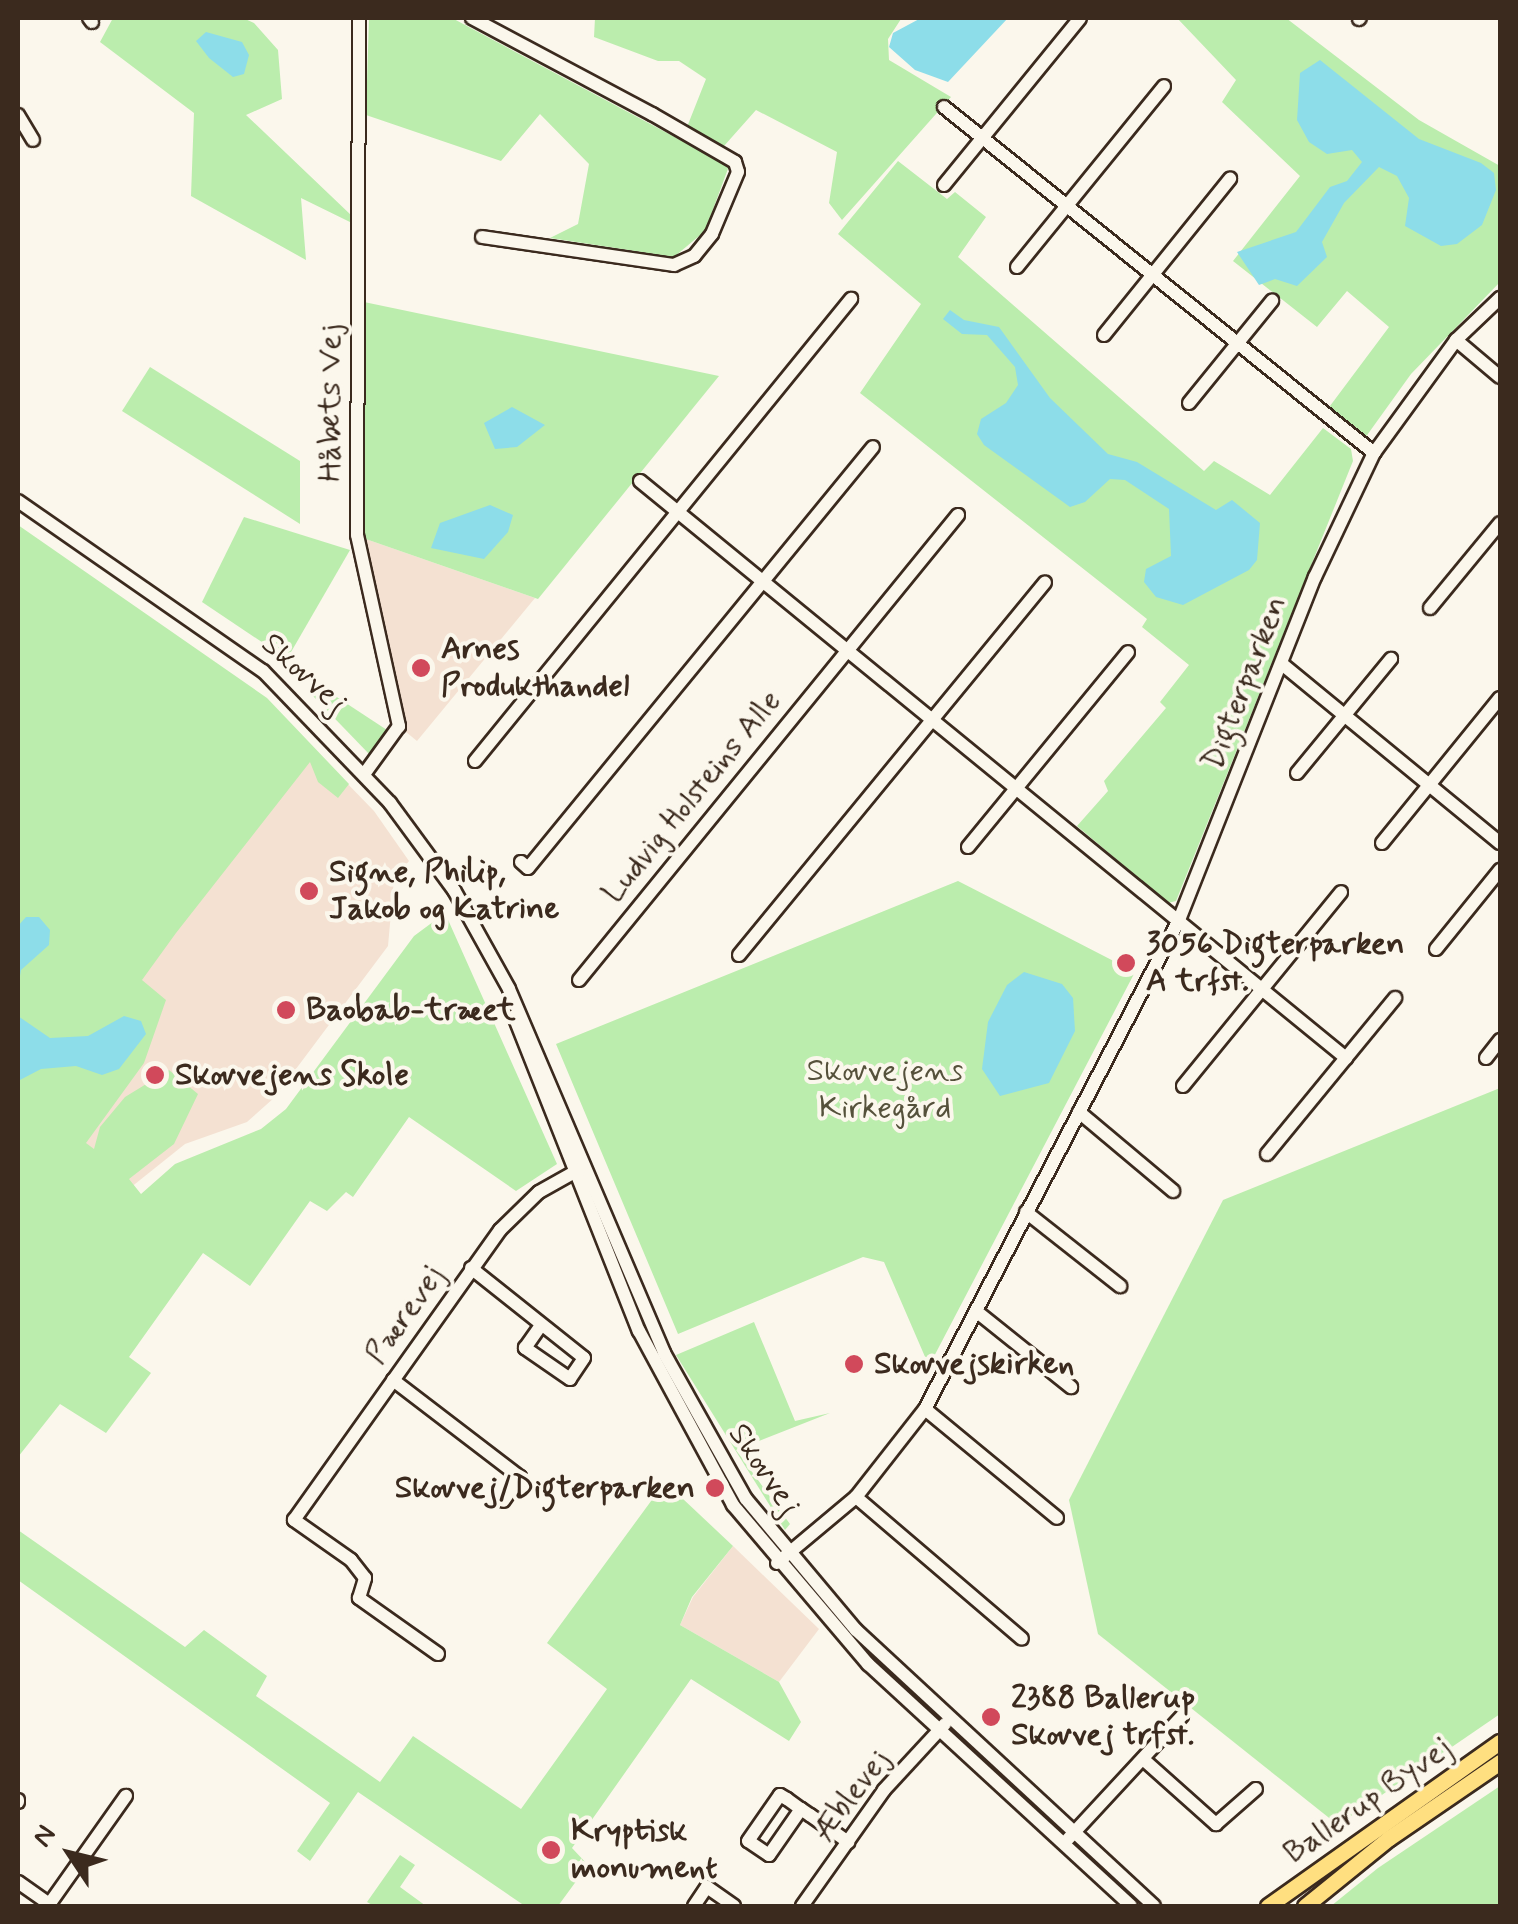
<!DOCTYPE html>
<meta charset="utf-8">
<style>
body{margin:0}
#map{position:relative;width:1518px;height:1924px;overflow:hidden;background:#fbf7ec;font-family:Mynerve,sans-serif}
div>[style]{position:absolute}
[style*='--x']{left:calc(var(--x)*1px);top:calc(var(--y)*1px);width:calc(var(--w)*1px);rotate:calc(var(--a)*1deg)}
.built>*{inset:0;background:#f4e1d2}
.green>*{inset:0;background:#bbedad}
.water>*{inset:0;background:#8ddde9}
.roads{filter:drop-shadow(2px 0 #3b2a1e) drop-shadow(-2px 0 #3b2a1e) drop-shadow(0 2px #3b2a1e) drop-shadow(0 -2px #3b2a1e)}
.minor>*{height:12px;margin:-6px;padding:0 6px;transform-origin:6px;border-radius:6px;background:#fbf7ec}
.major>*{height:15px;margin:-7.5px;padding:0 7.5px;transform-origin:7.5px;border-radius:7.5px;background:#ffdf80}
.dots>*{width:28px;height:28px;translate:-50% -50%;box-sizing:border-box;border:5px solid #fbf7ec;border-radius:50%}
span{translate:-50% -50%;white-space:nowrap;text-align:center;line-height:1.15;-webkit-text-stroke:8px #fbf7ec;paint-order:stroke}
.street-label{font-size:32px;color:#3b2a1e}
.poi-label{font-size:32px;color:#3b2a1e;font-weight:700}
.left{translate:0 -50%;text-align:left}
.right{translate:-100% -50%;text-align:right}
.park-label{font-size:32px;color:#55513b}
.frame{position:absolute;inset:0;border:20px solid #3b2a1e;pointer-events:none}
.north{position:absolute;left:20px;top:1804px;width:100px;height:100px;-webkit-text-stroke:8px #fbf7ec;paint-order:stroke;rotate:305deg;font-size:28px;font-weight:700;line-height:40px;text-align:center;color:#3b2a1e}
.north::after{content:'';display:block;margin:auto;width:35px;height:45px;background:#3b2a1e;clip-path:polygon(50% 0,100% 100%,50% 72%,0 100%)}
</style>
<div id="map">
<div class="built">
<div style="clip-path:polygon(360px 537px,535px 598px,417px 741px,406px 732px)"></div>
<div style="clip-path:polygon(275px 709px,374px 811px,409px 861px,394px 879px,388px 946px,275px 1097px,247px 1122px,185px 1144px,130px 1188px,18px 1193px)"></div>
<div style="clip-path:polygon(733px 1546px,819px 1629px,779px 1682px,680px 1625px,693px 1597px)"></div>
</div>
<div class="green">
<div style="clip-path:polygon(113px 18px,243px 18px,254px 23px,278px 50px,282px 99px,246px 115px,352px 216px,352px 223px,301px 198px,306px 260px,191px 196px,194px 113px,100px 42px)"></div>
<div style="clip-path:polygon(369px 18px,452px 18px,729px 166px,705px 231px,674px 257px,550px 238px,578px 224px,589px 164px,540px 114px,501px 161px,366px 115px)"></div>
<div style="clip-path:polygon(595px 18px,913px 18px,901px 19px,888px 39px,889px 60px,951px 97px,842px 220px,829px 203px,837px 152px,756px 110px,724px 146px,687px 127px,706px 79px,679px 61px,658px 61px,594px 37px)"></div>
<div style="clip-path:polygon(1177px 18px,1286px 18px,1419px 120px,1500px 166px,1500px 282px,1411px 374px,1365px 438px,1327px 410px,1389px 327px,1347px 291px,1317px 327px,1233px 261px,1300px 176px,1222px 102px,1236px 80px)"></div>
<div style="clip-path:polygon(898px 161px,947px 199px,955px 192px,986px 217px,958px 257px,1204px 471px,1214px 461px,1270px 495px,1323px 428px,1351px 449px,1353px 461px,1176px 901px,1168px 903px,1077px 826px,1108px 791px,1104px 781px,1166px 708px,1160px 702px,1189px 665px,1142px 627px,1147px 619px,860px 393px,921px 304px,838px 234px)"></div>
<div style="clip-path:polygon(364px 302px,719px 376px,538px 599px,360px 537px)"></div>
<div style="clip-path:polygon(150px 367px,300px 461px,300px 524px,122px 411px)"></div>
<div style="clip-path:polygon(244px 517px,350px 550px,287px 659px,202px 602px)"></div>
<div style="clip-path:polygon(18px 525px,267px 698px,349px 784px,338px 798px,318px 782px,310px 762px,176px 933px,142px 980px,166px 1000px,144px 1063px,86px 1143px,94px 1149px,100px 1127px,125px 1097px,169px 1070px,198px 1094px,174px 1144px,129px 1179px,141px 1194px,175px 1164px,261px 1129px,286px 1109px,414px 936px,445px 913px,557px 1164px,516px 1191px,409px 1117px,353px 1197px,346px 1192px,327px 1211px,310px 1201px,250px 1286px,203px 1253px,129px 1357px,151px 1373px,106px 1433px,60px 1404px,18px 1457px)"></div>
<div style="clip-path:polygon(320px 686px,390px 732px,371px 756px,313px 696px)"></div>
<div style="clip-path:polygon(958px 881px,1135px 972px,929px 1366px,884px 1262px,863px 1257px,678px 1334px,556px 1044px)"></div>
<div style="clip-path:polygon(1500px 1088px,1500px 1714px,1338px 1825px,1098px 1634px,1069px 1500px,1223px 1200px)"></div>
<div style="clip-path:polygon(754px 1322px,795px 1421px,830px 1413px,736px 1450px,790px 1524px,785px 1530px,676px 1355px)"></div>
<div style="clip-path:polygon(665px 1482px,733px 1546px,692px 1597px,680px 1625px,779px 1682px,801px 1722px,789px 1741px,691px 1679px,572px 1848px,588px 1865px,558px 1906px,525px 1906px,358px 1792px,310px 1861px,297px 1851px,330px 1803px,18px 1580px,18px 1530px,185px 1647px,204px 1630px,267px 1676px,256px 1696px,380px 1782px,413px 1736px,521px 1809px,607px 1689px,547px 1643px)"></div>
<div style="clip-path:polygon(1500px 1786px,1500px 1906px,1331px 1906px,1378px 1868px)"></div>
<div style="clip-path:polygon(400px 1855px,415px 1865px,400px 1887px,426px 1906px,374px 1906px,367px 1902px)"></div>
</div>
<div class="water">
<div style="clip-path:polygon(921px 18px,967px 19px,1008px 18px,948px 82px,915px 70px,889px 47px,893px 33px)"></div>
<div style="clip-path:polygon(206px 32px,242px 42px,249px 55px,244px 74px,233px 77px,209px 58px,196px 41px)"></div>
<div style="clip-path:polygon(1320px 60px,1419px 139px,1481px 163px,1494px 173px,1496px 190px,1482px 225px,1457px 244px,1441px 246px,1405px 226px,1409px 198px,1397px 176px,1379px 167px,1344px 203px,1322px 242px,1327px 257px,1297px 286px,1275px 279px,1259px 285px,1237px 252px,1296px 232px,1330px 187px,1347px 181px,1362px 162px,1352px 150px,1327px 154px,1309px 142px,1297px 120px,1300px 73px)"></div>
<div style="clip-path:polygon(950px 310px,964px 320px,999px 327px,1050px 398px,1108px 454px,1137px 462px,1216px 510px,1232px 500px,1260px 523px,1257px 560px,1249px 570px,1183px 605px,1156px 597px,1144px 582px,1146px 569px,1171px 556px,1169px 509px,1125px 480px,1110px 479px,1085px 502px,1070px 507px,984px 445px,977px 434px,981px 419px,1006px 403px,1018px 385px,1015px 367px,987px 335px,962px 334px,943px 319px)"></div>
<div style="clip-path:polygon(512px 407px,545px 425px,517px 447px,495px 449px,484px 423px)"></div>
<div style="clip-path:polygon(490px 505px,513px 515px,508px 532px,484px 559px,431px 548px,440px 523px)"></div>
<div style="clip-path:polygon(26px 917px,39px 917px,50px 930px,49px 945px,21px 970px,18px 988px,18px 926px)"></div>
<div style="clip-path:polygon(1024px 972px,1062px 984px,1073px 998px,1075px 1031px,1049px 1083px,1000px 1096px,982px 1069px,988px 1022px,1007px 985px)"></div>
<div style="clip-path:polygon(18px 1016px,50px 1038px,88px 1036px,124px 1016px,141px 1021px,146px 1034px,119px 1069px,102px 1075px,76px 1066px,41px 1069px,18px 1081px)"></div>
</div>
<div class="roads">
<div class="minor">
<div style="--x:89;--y:18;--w:5;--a:53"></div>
<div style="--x:359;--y:18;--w:517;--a:90.22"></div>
<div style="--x:357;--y:535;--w:196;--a:77.6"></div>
<div style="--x:399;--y:726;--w:58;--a:125.9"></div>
<div style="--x:472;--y:18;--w:204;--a:28.1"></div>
<div style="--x:652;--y:114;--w:96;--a:30"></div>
<div style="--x:735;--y:162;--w:10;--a:73"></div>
<div style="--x:738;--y:172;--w:67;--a:112.8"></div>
<div style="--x:712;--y:234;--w:28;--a:129"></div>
<div style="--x:694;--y:256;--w:22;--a:156"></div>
<div style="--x:674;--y:265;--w:194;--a:-171.7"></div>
<div style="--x:1359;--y:19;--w:1;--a:-45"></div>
<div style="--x:944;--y:107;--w:552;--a:38.82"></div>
<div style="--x:18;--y:115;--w:29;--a:59"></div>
<div style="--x:944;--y:185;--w:215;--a:-50.8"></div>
<div style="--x:1017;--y:267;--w:233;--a:-50.9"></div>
<div style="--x:1104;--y:335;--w:201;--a:-51.1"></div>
<div style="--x:1456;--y:340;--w:57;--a:40.1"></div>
<div style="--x:1189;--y:403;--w:132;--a:-50.9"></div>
<div style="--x:640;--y:481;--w:912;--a:39.26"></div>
<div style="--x:18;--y:501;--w:298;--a:34.8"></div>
<div style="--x:263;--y:671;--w:183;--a:46.1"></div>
<div style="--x:390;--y:803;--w:108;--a:53.7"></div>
<div style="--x:454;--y:890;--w:113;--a:60.9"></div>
<div style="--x:509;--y:989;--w:396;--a:66.9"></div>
<div style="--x:664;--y:1353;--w:167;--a:60.7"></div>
<div style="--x:746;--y:1499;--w:171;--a:50"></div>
<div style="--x:856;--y:1630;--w:406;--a:42.8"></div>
<div style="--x:1430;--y:608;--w:110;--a:-50.5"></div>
<div style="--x:1282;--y:664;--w:282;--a:39.4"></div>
<div style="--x:475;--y:761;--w:596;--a:-50.86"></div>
<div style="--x:1297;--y:773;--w:148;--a:-50.5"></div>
<div style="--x:1382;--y:843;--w:187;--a:-50.9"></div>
<div style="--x:968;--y:847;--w:252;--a:-50.6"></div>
<div style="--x:521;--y:862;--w:9;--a:41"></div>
<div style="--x:528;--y:868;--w:544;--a:-50.67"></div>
<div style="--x:1436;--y:949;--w:102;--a:-51"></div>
<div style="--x:739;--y:955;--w:482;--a:-50.6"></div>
<div style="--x:579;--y:980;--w:600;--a:-50.82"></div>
<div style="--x:514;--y:1016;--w:339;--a:68.4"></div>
<div style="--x:639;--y:1331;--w:198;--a:61.6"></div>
<div style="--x:733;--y:1505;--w:209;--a:49.7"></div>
<div style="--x:868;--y:1664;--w:357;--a:42.6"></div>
<div style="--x:1486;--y:1058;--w:23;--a:-52"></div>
<div style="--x:1183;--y:1086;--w:250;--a:-50.8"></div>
<div style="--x:1079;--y:1112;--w:123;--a:40"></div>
<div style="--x:1267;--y:1154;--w:202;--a:-50.6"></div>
<div style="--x:1026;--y:1212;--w:120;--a:38.2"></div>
<div style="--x:471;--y:1268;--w:144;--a:38.5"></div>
<div style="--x:584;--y:1358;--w:25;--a:124"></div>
<div style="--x:570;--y:1379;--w:55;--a:-145.4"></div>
<div style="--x:525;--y:1348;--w:24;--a:-55"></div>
<div style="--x:976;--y:1311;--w:122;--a:38.7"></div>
<div style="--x:393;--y:1380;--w:160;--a:37.4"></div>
<div style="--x:520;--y:1477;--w:29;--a:125"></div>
<div style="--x:925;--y:1409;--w:171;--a:39.5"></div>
<div style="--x:856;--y:1497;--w:218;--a:40.5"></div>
<div style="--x:777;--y:1563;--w:103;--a:-39.9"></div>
<div style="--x:856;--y:1497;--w:112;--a:-51.9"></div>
<div style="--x:925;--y:1409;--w:551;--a:-62.55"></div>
<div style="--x:1179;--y:920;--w:369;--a:-68.4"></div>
<div style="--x:1315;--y:577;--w:137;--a:-64.6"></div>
<div style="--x:1374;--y:453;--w:140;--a:-54"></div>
<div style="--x:1456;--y:340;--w:61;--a:-43.7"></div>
<div style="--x:438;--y:1654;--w:97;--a:-144.7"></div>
<div style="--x:359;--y:1598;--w:21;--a:-73"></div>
<div style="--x:365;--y:1578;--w:23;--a:-128"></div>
<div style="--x:351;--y:1560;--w:70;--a:-144.9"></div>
<div style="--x:294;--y:1520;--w:356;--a:-54.6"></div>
<div style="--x:500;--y:1230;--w:54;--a:-44.3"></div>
<div style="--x:539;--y:1192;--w:47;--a:-29.3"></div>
<div style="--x:1143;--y:1759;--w:98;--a:41.7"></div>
<div style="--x:1216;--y:1824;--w:53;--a:-41.2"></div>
<div style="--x:18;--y:1800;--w:2;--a:90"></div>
<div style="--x:801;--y:1809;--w:56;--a:124.8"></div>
<div style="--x:769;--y:1855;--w:25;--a:-146"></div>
<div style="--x:748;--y:1841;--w:56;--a:-55.2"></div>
<div style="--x:780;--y:1795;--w:8;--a:30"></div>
<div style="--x:787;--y:1799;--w:17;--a:36"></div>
<div style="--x:801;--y:1809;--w:11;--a:34"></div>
<div style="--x:810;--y:1815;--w:47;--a:35.4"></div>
<div style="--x:1068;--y:1839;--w:168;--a:-47.2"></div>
<div style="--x:18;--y:1882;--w:38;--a:35"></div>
<div style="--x:48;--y:1906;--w:135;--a:-54.7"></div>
<div style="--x:694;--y:1906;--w:23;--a:-56"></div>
<div style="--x:707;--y:1887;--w:33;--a:35"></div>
<div style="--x:802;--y:1906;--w:142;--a:-54.7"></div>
<div style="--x:884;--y:1790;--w:90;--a:-47.3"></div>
</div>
<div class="major">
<div style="--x:1268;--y:1906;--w:284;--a:-35.3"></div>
<div style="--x:1305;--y:1906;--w:108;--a:-39"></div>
<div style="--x:1389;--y:1838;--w:135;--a:-34.4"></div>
</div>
</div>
<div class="dots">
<div style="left:421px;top:668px;background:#d1495b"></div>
<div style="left:309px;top:891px;background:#d1495b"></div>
<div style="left:1126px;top:963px;background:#d1495b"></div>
<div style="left:286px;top:1010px;background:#d1495b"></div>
<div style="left:155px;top:1075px;background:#d1495b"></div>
<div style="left:854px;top:1364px;background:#d1495b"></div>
<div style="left:715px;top:1488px;background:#d1495b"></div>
<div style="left:991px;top:1717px;background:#d1495b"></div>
<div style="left:551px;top:1850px;background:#d1495b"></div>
</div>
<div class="street-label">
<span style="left:331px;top:403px;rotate:-90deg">Håbets Vej</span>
<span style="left:304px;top:674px;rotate:42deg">Skovvej</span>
<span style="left:1245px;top:683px;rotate:-69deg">Digterparken</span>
<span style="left:692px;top:797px;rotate:-51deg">Ludvig Holsteins Alle</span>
<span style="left:405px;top:1315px;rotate:-55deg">Pærevej</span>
<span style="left:764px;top:1470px;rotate:56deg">Skovvej</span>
<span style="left:851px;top:1795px;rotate:-52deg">Æblevej</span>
<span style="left:1368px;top:1801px;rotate:-35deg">Ballerup Byvej</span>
</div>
<div class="poi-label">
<span class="left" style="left:441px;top:668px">Arnes<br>Produkthandel</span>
<span class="left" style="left:329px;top:891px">Signe, Philip,<br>Jakob og Katrine</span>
<span class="left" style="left:1146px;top:963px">3056 Digterparken<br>A trfst.</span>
<span class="left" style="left:306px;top:1010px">Baobab-træet</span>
<span class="left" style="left:175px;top:1075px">Skovvejens Skole</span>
<span class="left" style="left:874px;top:1364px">Skovvejskirken</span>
<span class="right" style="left:695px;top:1488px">Skovvej/Digterparken</span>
<span class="left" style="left:1011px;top:1717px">2388 Ballerup<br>Skovvej trfst.</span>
<span class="left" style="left:571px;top:1850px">Kryptisk<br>monument</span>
</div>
<div class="park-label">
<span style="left:885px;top:1090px">Skovvejens<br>Kirkegård</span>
</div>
<div class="frame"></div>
<div class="north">N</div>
</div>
